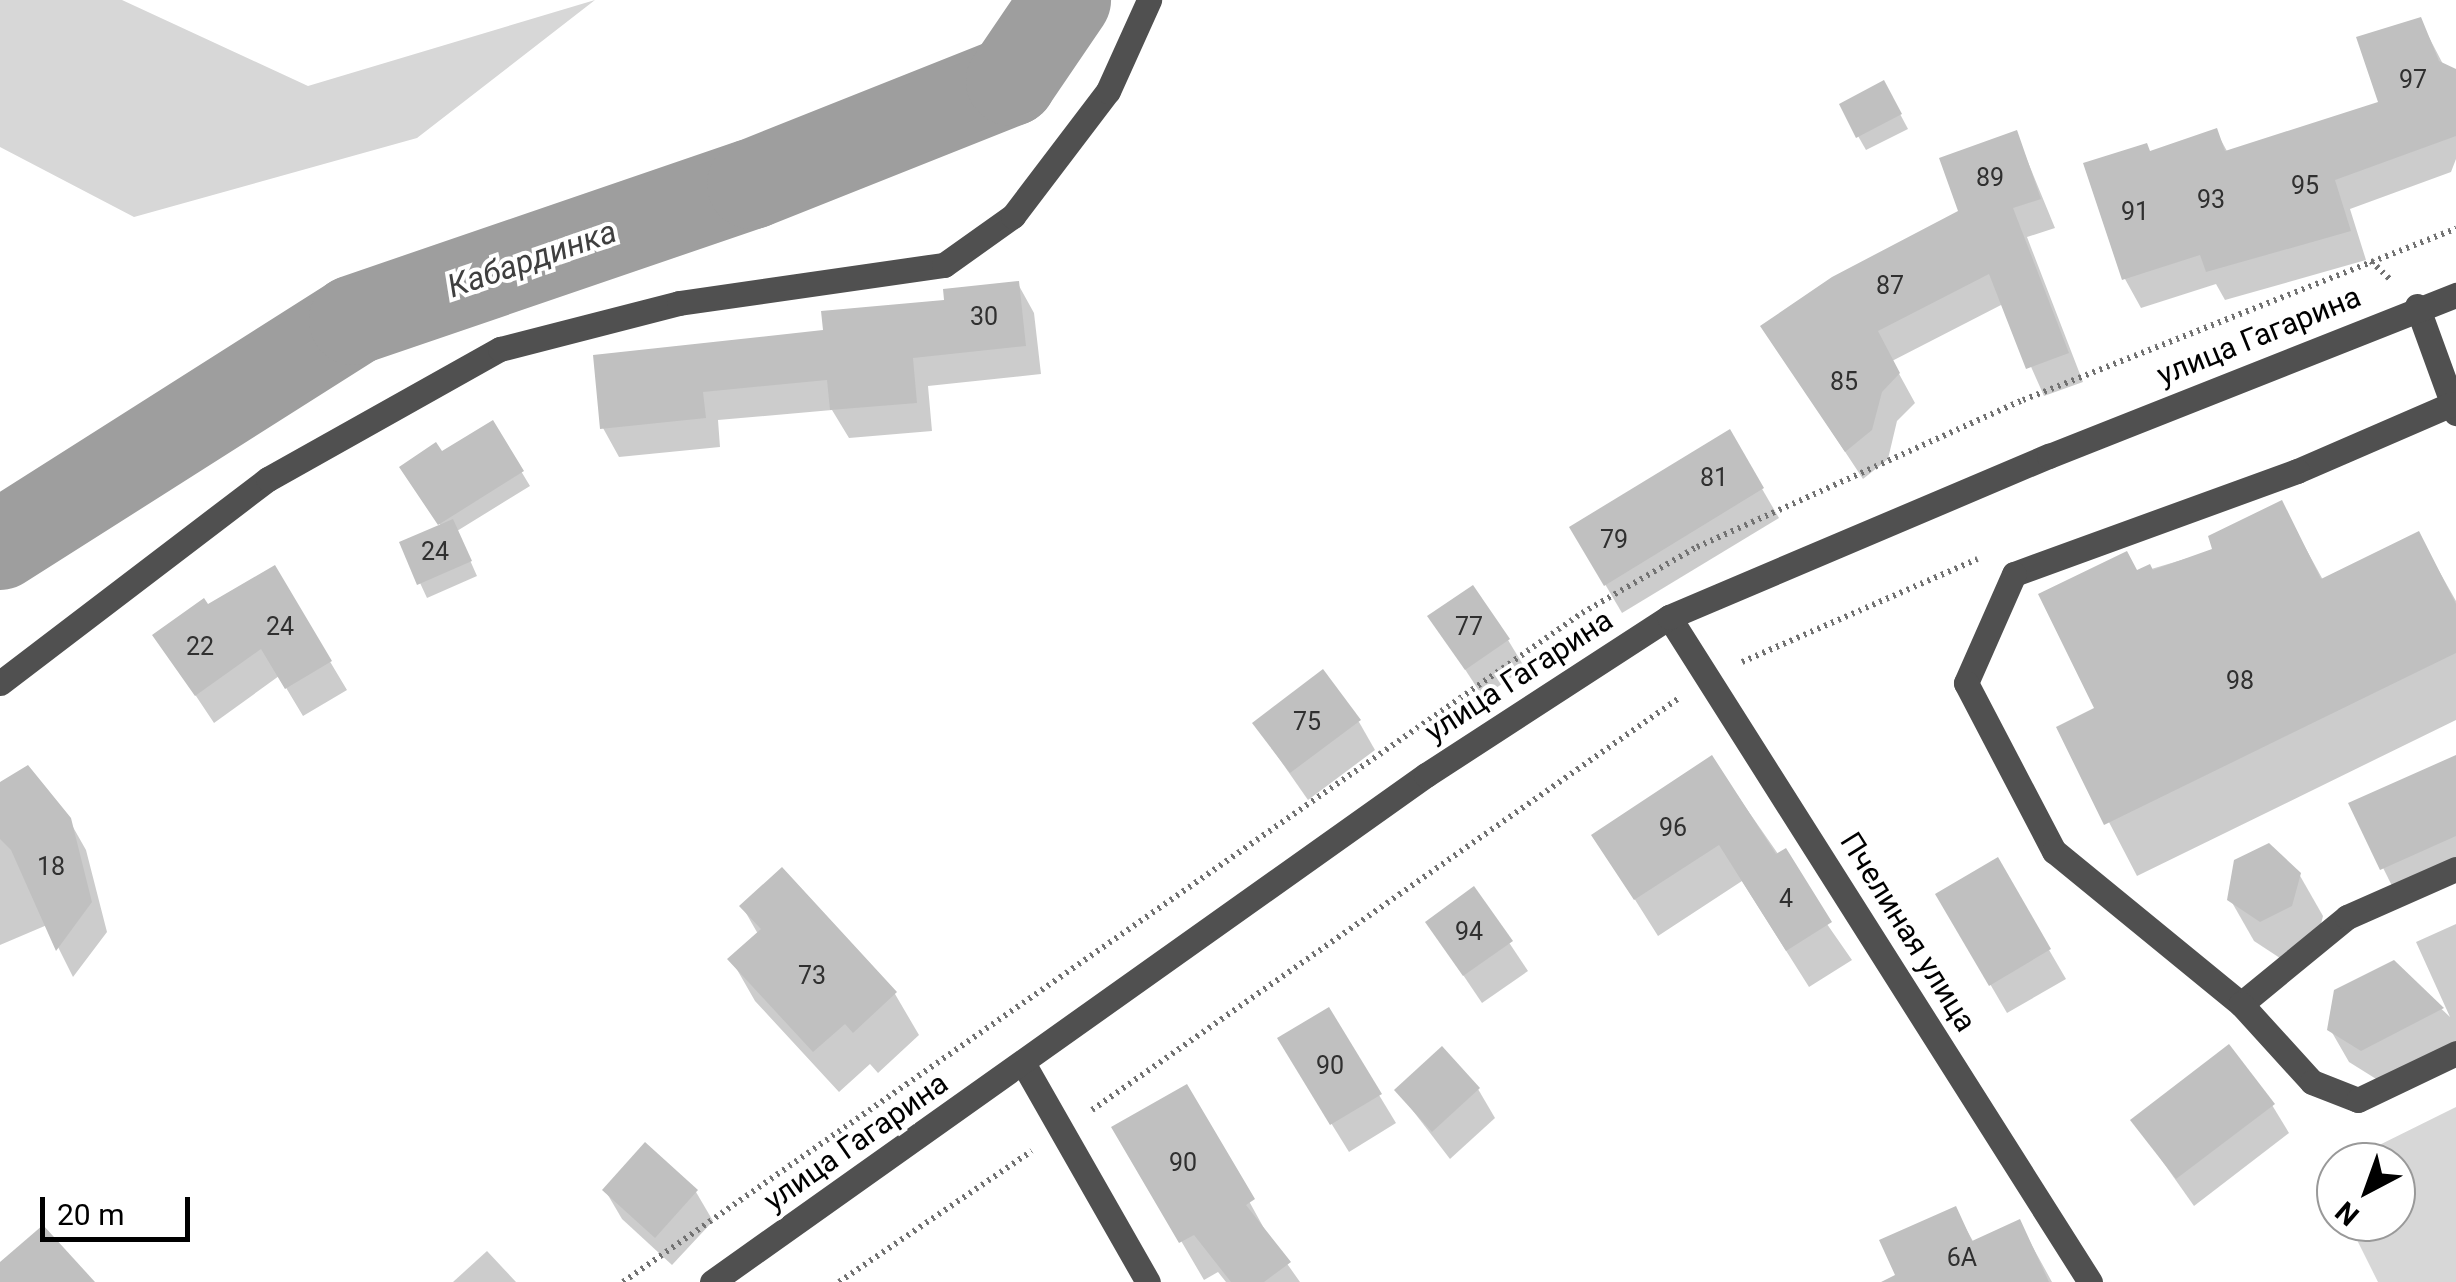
<!DOCTYPE html>
<meta charset="utf-8">
<style>
body{margin:0}
#map{position:relative;width:2456px;height:1282px;overflow:hidden;background:#fff;font-family:Roboto,sans-serif}
div>[style]{position:absolute}
[style*='--x']{left:calc(var(--x)*1px);top:calc(var(--y)*1px);width:calc(var(--w)*1px);rotate:calc(var(--a)*1deg)}
.green>*{inset:0;background:#d7d7d7}
.shadow>*{inset:0;background:#0003}
.river>*{height:90px;margin:-45px;padding:0 45px;transform-origin:45px;border-radius:45px;background:#9e9e9e}
.building>*{inset:0;background:#c0c0c0}
.path>*{height:6px;margin-top:-3px;transform-origin:0;background:repeating-linear-gradient(90deg,#727272 0 2.5px,transparent 0 7.5px)}
.minor>*{height:25px;margin:-12.5px;padding:0 12.5px;transform-origin:12.5px;border-radius:12.5px;background:#505050}
span{translate:-50% -50%;white-space:nowrap;text-align:center;line-height:1.15;-webkit-text-stroke:8px #fff;paint-order:stroke}
.number-label{font-size:25px;color:#303030}
.number-label span{-webkit-text-stroke-width:0}
.street-label{font-size:30px;color:#000}
.water-label{font-size:32px;color:#3f3f3f;font-style:italic}
.north{position:absolute;left:2316px;top:1142px;width:100px;height:100px;box-sizing:border-box;background:#fff;border:2px solid #999;border-radius:50%;rotate:221deg;font-size:28px;font-weight:700;line-height:40px;text-align:center;color:#000}
.north::after{content:'';display:block;margin:auto;width:35px;height:45px;background:#000;clip-path:polygon(50% 0,100% 100%,50% 72%,0 100%)}
.scale{position:absolute;left:40px;top:1197px;width:150px;height:45px;box-sizing:border-box;border:5px solid #000;border-top:0;padding-left:12px;font-size:30px;line-height:35px;white-space:nowrap;color:#000;-webkit-text-stroke:8px #fff;paint-order:stroke}
</style>
<div id="map">
<div class="green">
<div style="clip-path:polygon(0 0,122px 0,308px 86px,595px 0,417px 138px,134px 217px,0 147px)"></div>
<div style="clip-path:polygon(2456px 1107px,2456px 1282px,2378px 1282px,2348px 1222px,2396px 1222px,2396px 1162px,2345px 1162px)"></div>
</div>
<div class="shadow">
<div style="clip-path:polygon(2420px 20px,2444px 66px,2456px 72px,2456px 159px,2451px 172px,2350px 209px,2366px 260px,2225px 300px,2216px 284px,2141px 308px,2125px 279px,2086px 165px,2151px 153px,2216px 131px,2228px 153px,2381px 104px)"></div>
<div style="clip-path:polygon(1891px 97px,1908px 129px,1866px 150px,1858px 136px)"></div>
<div style="clip-path:polygon(2016px 133px,2055px 228px,2027px 237px,2083px 382px,2044px 396px,2003px 304px,1892px 361px,1915px 403px,1897px 421px,1888px 459px,1863px 479px,1763px 327px,1962px 213px)"></div>
<div style="clip-path:polygon(1018px 284px,1034px 313px,1041px 374px,928px 386px,932px 431px,849px 438px,832px 410px,718px 420px,720px 447px,619px 457px,603px 428px,825px 332px)"></div>
<div style="clip-path:polygon(492px 423px,530px 486px,457px 531px,477px 576px,427px 598px,402px 544px,441px 526px,411px 481px)"></div>
<div style="clip-path:polygon(1729px 432px,1779px 518px,1622px 613px,1572px 528px)"></div>
<div style="clip-path:polygon(2281px 503px,2323px 580px,2418px 534px,2456px 601px,2456px 720px,2137px 876px,2060px 728px,2097px 709px,2138px 573px,2215px 550px)"></div>
<div style="clip-path:polygon(274px 568px,347px 690px,303px 716px,279px 676px,214px 723px,156px 636px)"></div>
<div style="clip-path:polygon(1431px 617px,1508px 640px,1525px 668px,1483px 697px)"></div>
<div style="clip-path:polygon(1359px 722px,1375px 750px,1308px 800px,1255px 724px)"></div>
<div style="clip-path:polygon(2456px 758px,2456px 867px,2396px 894px,2352px 805px)"></div>
<div style="clip-path:polygon(1712px 759px,1852px 960px,1809px 987px,1742px 881px,1658px 936px,1594px 835px)"></div>
<div style="clip-path:polygon(0 785px,69px 820px,86px 850px,107px 932px,73px 977px,47px 925px,0 945px)"></div>
<div style="clip-path:polygon(1997px 861px,2066px 979px,2007px 1013px,1938px 895px)"></div>
<div style="clip-path:polygon(2299px 874px,2323px 916px,2315px 948px,2286px 962px,2254px 941px,2230px 899px)"></div>
<div style="clip-path:polygon(1474px 890px,1528px 971px,1482px 1003px,1428px 923px)"></div>
<div style="clip-path:polygon(742px 906px,895px 994px,919px 1035px,878px 1073px,870px 1064px,839px 1092px,755px 1001px,731px 959px,758px 934px)"></div>
<div style="clip-path:polygon(2456px 924px,2456px 1046px,2381px 1082px,2349px 1062px,2330px 1029px,2393px 963px,2450px 1017px,2416px 942px)"></div>
<div style="clip-path:polygon(1297px 1068px,1379px 1095px,1396px 1123px,1349px 1152px)"></div>
<div style="clip-path:polygon(1186px 1087px,1271px 1241px,1300px 1282px,1226px 1282px,1218px 1272px,1204px 1280px,1115px 1128px)"></div>
<div style="clip-path:polygon(1478px 1089px,1495px 1118px,1450px 1159px,1397px 1090px)"></div>
<div style="clip-path:polygon(2272px 1105px,2289px 1133px,2194px 1206px,2134px 1121px)"></div>
<div style="clip-path:polygon(645px 1146px,696px 1192px,713px 1221px,672px 1265px,622px 1219px,605px 1190px)"></div>
<div style="clip-path:polygon(1955px 1209px,1974px 1243px,2019px 1222px,2052px 1282px,1901px 1282px)"></div>
<div style="clip-path:polygon(487px 1251px,516px 1282px,453px 1282px)"></div>
</div>
<div class="river">
<div style="--x:0;--y:545;--w:419;--a:-32.4"></div>
<div style="--x:354;--y:320;--w:421;--a:-18.9"></div>
<div style="--x:752;--y:184;--w:279;--a:-21.7"></div>
<div style="--x:1011;--y:81;--w:98;--a:-55.8"></div>
</div>
<div class="building">
<div style="clip-path:polygon(2421px 17px,2439px 61px,2456px 69px,2456px 136px,2335px 180px,2351px 231px,2206px 272px,2200px 255px,2122px 280px,2083px 163px,2147px 143px,2150px 151px,2217px 128px,2225px 151px,2378px 102px,2356px 37px)"></div>
<div style="clip-path:polygon(1884px 80px,1902px 114px,1856px 138px,1839px 104px)"></div>
<div style="clip-path:polygon(2017px 130px,2041px 199px,2013px 208px,2069px 353px,2026px 369px,1989px 274px,1878px 331px,1900px 373px,1882px 392px,1872px 430px,1845px 452px,1760px 326px,1832px 277px,1958px 211px,1939px 158px)"></div>
<div style="clip-path:polygon(1019px 281px,1026px 346px,913px 358px,917px 403px,830px 410px,827px 380px,703px 392px,706px 418px,600px 429px,593px 355px,823px 330px,821px 311px,944px 300px,943px 289px)"></div>
<div style="clip-path:polygon(493px 420px,524px 471px,438px 525px,399px 467px,436px 442px,442px 451px)"></div>
<div style="clip-path:polygon(1730px 429px,1764px 488px,1604px 586px,1569px 527px)"></div>
<div style="clip-path:polygon(2282px 500px,2321px 579px,2419px 531px,2456px 604px,2456px 653px,2104px 825px,2056px 727px,2094px 708px,2038px 594px,2127px 551px,2137px 570px,2150px 564px,2153px 570px,2212px 549px,2208px 536px)"></div>
<div style="clip-path:polygon(453px 519px,472px 561px,417px 585px,399px 542px)"></div>
<div style="clip-path:polygon(275px 565px,332px 661px,285px 689px,261px 649px,195px 696px,152px 635px,204px 598px,208px 604px)"></div>
<div style="clip-path:polygon(1473px 585px,1510px 639px,1465px 670px,1427px 616px)"></div>
<div style="clip-path:polygon(1323px 669px,1361px 720px,1290px 773px,1252px 723px)"></div>
<div style="clip-path:polygon(1712px 755px,1776px 854px,1786px 848px,1832px 922px,1786px 951px,1719px 845px,1634px 900px,1591px 835px)"></div>
<div style="clip-path:polygon(2456px 755px,2456px 836px,2380px 870px,2348px 803px)"></div>
<div style="clip-path:polygon(28px 765px,71px 818px,92px 902px,56px 951px,11px 850px,0 839px,0 782px)"></div>
<div style="clip-path:polygon(2269px 843px,2301px 873px,2292px 906px,2260px 922px,2227px 900px,2234px 860px)"></div>
<div style="clip-path:polygon(1998px 857px,2051px 949px,1989px 986px,1935px 894px)"></div>
<div style="clip-path:polygon(782px 867px,897px 992px,853px 1033px,845px 1024px,813px 1052px,727px 959px,761px 929px,739px 906px)"></div>
<div style="clip-path:polygon(1474px 886px,1513px 941px,1463px 976px,1425px 922px)"></div>
<div style="clip-path:polygon(2394px 960px,2444px 1008px,2361px 1051px,2327px 1030px,2334px 990px)"></div>
<div style="clip-path:polygon(1329px 1007px,1382px 1094px,1330px 1125px,1277px 1038px)"></div>
<div style="clip-path:polygon(2229px 1044px,2275px 1104px,2176px 1179px,2130px 1120px)"></div>
<div style="clip-path:polygon(1442px 1046px,1480px 1088px,1432px 1132px,1394px 1090px)"></div>
<div style="clip-path:polygon(1187px 1084px,1255px 1199px,1246px 1205px,1291px 1262px,1264px 1282px,1231px 1282px,1194px 1235px,1179px 1243px,1111px 1127px)"></div>
<div style="clip-path:polygon(645px 1142px,698px 1190px,655px 1238px,602px 1190px)"></div>
<div style="clip-path:polygon(1956px 1206px,1972px 1241px,2020px 1219px,2049px 1282px,1881px 1282px,1895px 1275px,1879px 1240px)"></div>
<div style="clip-path:polygon(43px 1225px,95px 1282px,0 1282px,0 1262px)"></div>
</div>
<div class="path">
<div style="--x:2371;--y:261;--w:29;--a:44"></div>
<div style="--x:1742;--y:662;--w:257;--a:-23.6"></div>
<div style="--x:1092;--y:1110;--w:717;--a:-35.06"></div>
<div style="--x:623;--y:1282;--w:1169;--a:-34.9"></div>
<div style="--x:1582;--y:613;--w:133;--a:-29.9"></div>
<div style="--x:1697;--y:547;--w:358;--a:-24.3"></div>
<div style="--x:2023;--y:400;--w:466;--a:-21.6"></div>
<div style="--x:839;--y:1282;--w:233;--a:-34.2"></div>
</div>
<div class="minor">
<div style="--x:2417;--y:306;--w:114;--a:70"></div>
<div style="--x:2452;--y:404;--w:169;--a:156.6"></div>
<div style="--x:2297;--y:471;--w:301;--a:160"></div>
<div style="--x:2014;--y:574;--w:119;--a:113.8"></div>
<div style="--x:1966;--y:683;--w:190;--a:62.4"></div>
<div style="--x:2054;--y:851;--w:242;--a:39.3"></div>
<div style="--x:2241;--y:1004;--w:137;--a:-39.4"></div>
<div style="--x:2347;--y:917;--w:119;--a:-23.8"></div>
<div style="--x:1669;--y:617;--w:787;--a:57.66"></div>
<div style="--x:0;--y:683;--w:337;--a:-37.3"></div>
<div style="--x:268;--y:479;--w:266;--a:-29.3"></div>
<div style="--x:500;--y:349;--w:185;--a:-14.4"></div>
<div style="--x:679;--y:303;--w:268;--a:-8.2"></div>
<div style="--x:944;--y:265;--w:85;--a:-35.4"></div>
<div style="--x:1013;--y:216;--w:157;--a:-52.8"></div>
<div style="--x:1108;--y:91;--w:100;--a:-65.7"></div>
<div style="--x:2241;--y:1004;--w:105;--a:47.7"></div>
<div style="--x:2312;--y:1082;--w:49;--a:21.4"></div>
<div style="--x:2358;--y:1100;--w:109;--a:-25.6"></div>
<div style="--x:1023;--y:1063;--w:252;--a:60.3"></div>
<div style="--x:712;--y:1282;--w:876;--a:-35.38"></div>
<div style="--x:1426;--y:775;--w:290;--a:-33"></div>
<div style="--x:1669;--y:617;--w:413;--a:-23"></div>
<div style="--x:2049;--y:456;--w:438;--a:-21.6"></div>
</div>
<div class="number-label">
<span style="left:2413px;top:80px">97</span>
<span style="left:1990px;top:178px">89</span>
<span style="left:2305px;top:186px">95</span>
<span style="left:2211px;top:200px">93</span>
<span style="left:2135px;top:212px">91</span>
<span style="left:1890px;top:286px">87</span>
<span style="left:984px;top:317px">30</span>
<span style="left:1844px;top:382px">85</span>
<span style="left:1714px;top:478px">81</span>
<span style="left:1614px;top:540px">79</span>
<span style="left:435px;top:552px">24</span>
<span style="left:280px;top:627px">24</span>
<span style="left:1469px;top:627px">77</span>
<span style="left:200px;top:647px">22</span>
<span style="left:2240px;top:681px">98</span>
<span style="left:1307px;top:722px">75</span>
<span style="left:1673px;top:828px">96</span>
<span style="left:51px;top:867px">18</span>
<span style="left:1786px;top:899px">4</span>
<span style="left:1469px;top:932px">94</span>
<span style="left:812px;top:976px">73</span>
<span style="left:1330px;top:1066px">90</span>
<span style="left:1183px;top:1163px">90</span>
<span style="left:1962px;top:1258px">6А</span>
</div>
<div class="street-label">
<span style="left:2259px;top:336px;rotate:-22deg">улица Гагарина</span>
<span style="left:1519px;top:676px;rotate:-33deg">улица Гагарина</span>
<span style="left:1908px;top:932px;rotate:58deg">Пчелиная улица</span>
<span style="left:856px;top:1142px;rotate:-35deg">улица Гагарина</span>
</div>
<div class="water-label">
<span style="left:532px;top:259px;rotate:-19deg">Кабардинка</span>
</div>
<div class="north">N</div>
<div class="scale">20 m</div>
</div>
